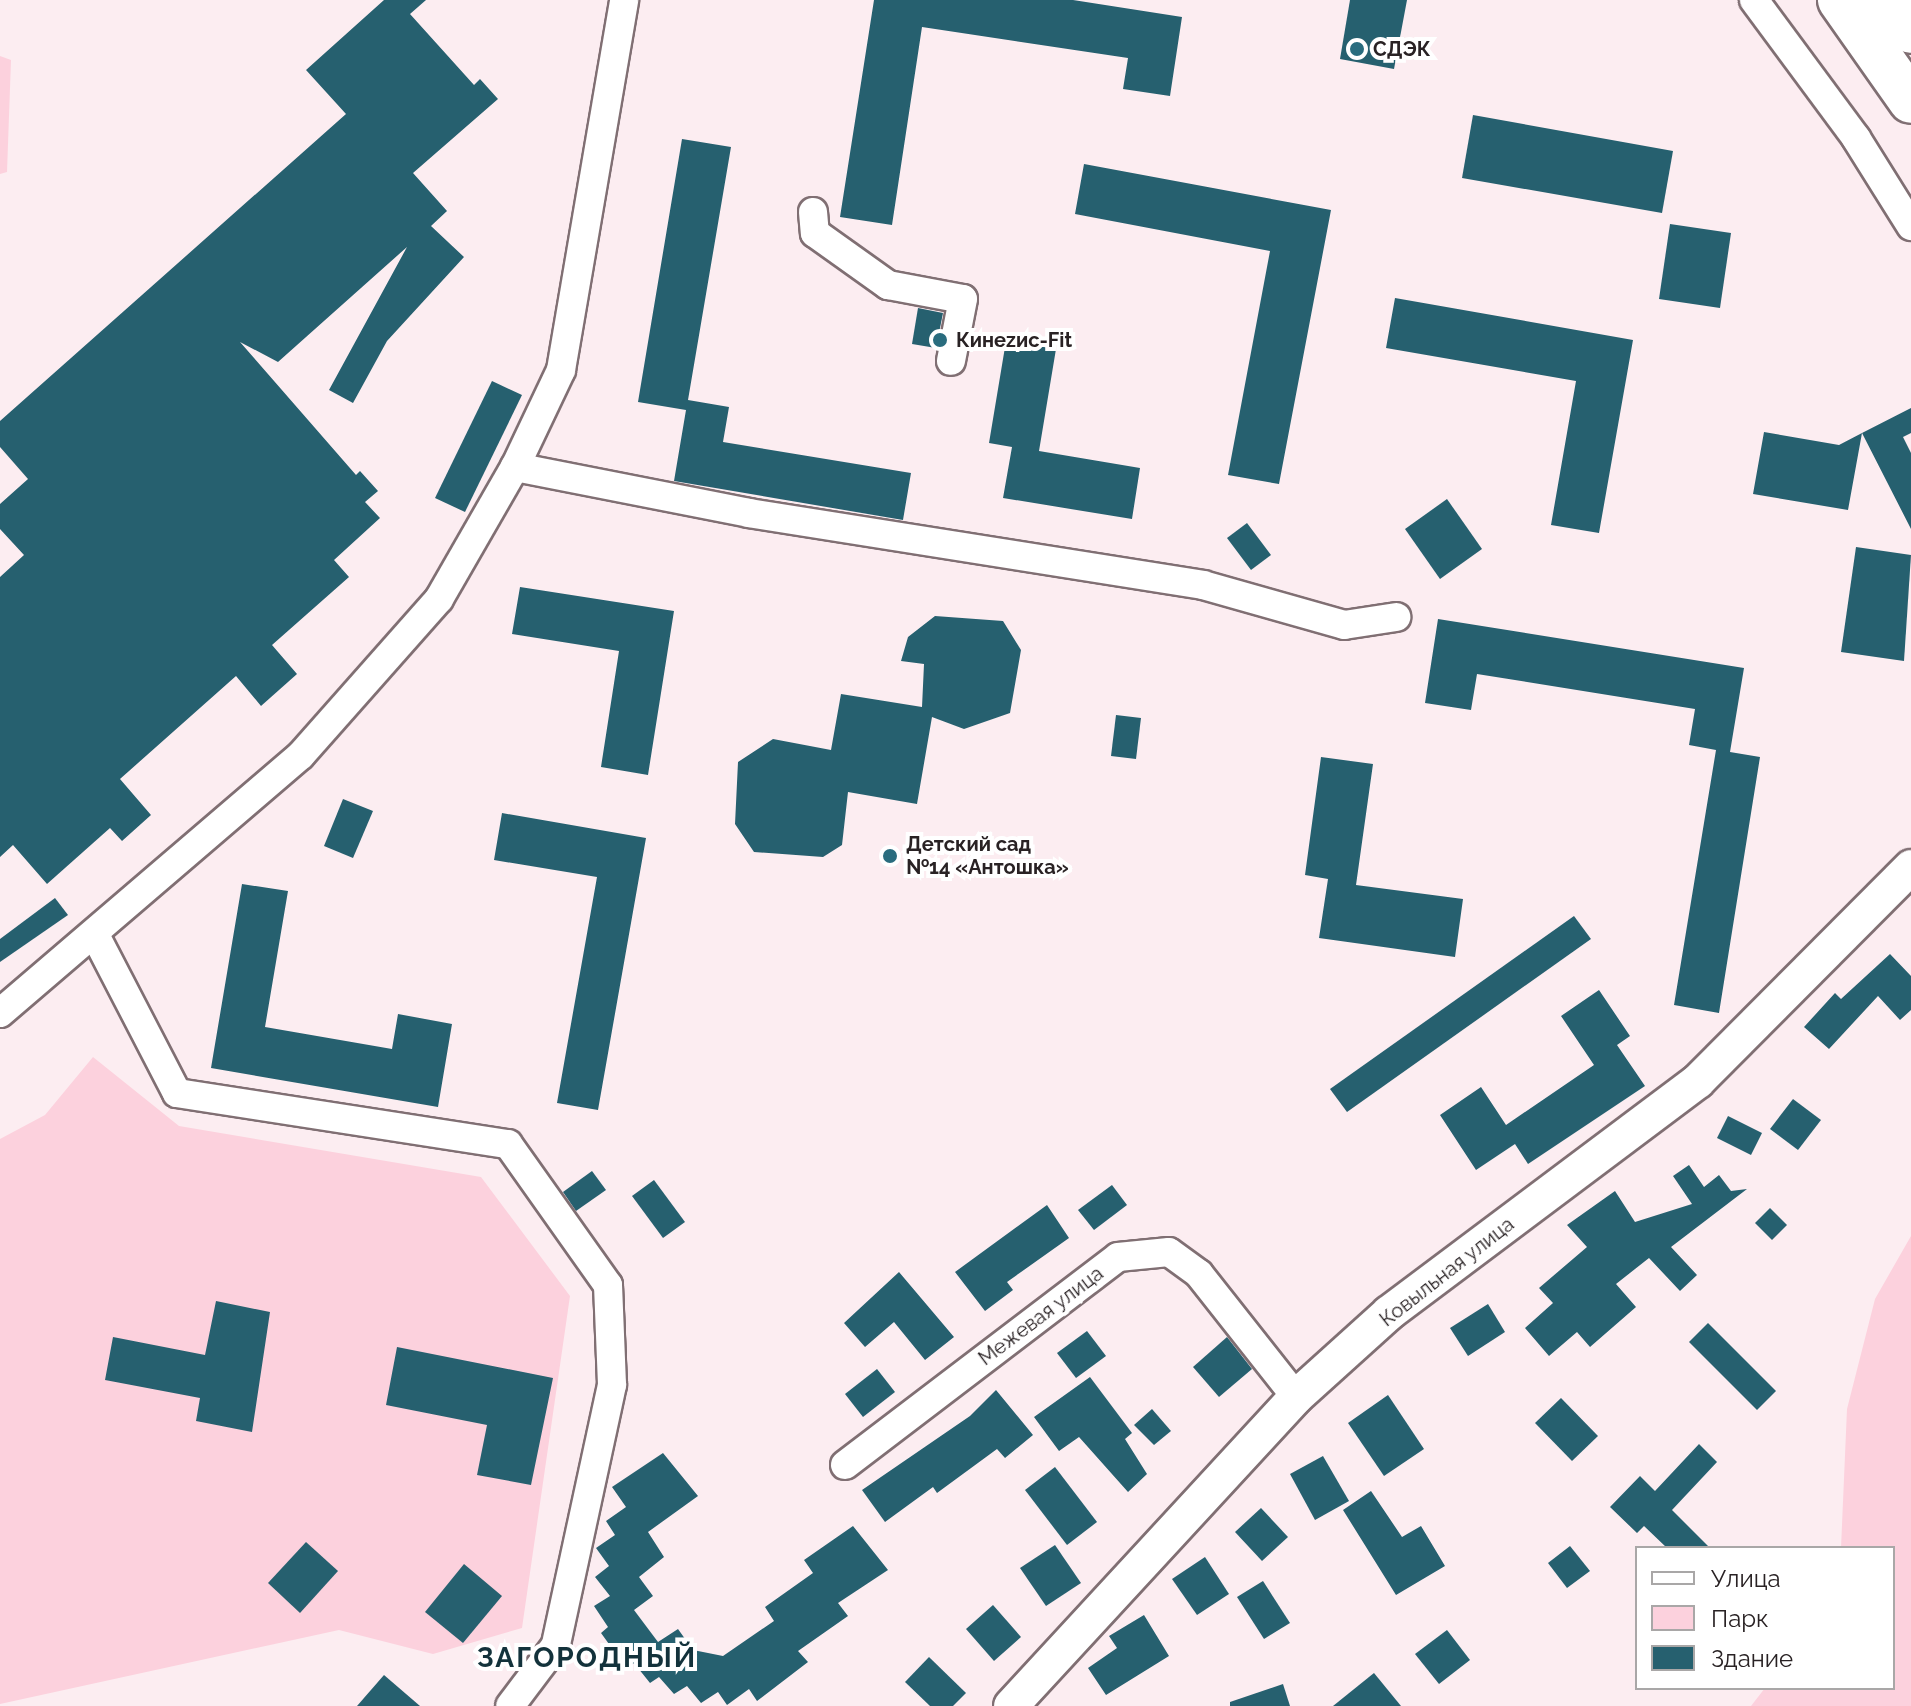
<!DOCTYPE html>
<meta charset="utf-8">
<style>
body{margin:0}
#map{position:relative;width:1911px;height:1706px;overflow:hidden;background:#fcedf1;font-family:Raleway,sans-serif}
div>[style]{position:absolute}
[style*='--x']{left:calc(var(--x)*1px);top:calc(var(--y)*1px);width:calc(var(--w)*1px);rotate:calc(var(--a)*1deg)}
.green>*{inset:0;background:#fcd1dd}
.building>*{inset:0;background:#26606f}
.roads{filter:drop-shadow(2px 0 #806f73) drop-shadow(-2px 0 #806f73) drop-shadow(0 2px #806f73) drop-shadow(0 -2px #806f73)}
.minor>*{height:28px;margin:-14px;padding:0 14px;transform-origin:14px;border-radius:14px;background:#fff}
.tertiary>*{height:34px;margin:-17px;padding:0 17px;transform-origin:17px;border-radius:17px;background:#fff}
.primary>*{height:44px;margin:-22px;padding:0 22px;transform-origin:22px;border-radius:22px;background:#fff}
.dots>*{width:22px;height:22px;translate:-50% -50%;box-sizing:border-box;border:4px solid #fff;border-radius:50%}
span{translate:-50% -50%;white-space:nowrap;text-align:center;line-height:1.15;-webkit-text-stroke:8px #fff;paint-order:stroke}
.poi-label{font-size:20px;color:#292224;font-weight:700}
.left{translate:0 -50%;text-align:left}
.street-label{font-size:20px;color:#292224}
.district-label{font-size:28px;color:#13323b;font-weight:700;letter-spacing:2px}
.legend{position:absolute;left:1635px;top:1546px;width:260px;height:144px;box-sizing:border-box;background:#fff;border:2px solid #a9a7a7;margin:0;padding:10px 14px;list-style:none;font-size:24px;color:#292224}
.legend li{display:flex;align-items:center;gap:16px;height:40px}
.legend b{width:40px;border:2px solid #a9a7a7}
</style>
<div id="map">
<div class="green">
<div style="clip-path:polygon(0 56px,11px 60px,7px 172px,0 174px)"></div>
<div style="clip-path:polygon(93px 1057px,179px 1126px,481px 1177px,570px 1296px,522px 1628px,433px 1654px,339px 1630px,0 1704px,0 1139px,45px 1115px)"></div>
<div style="clip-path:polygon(1911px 1236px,1911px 1706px,1751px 1706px,1765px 1688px,1893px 1688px,1893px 1548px,1841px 1548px,1847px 1409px,1875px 1299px)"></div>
</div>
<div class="building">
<div style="clip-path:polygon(384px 0,426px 0,410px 14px,474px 85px,480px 79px,498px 99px,413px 173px,447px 211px,431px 226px,464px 257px,387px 341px,353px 403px,329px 390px,407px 247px,278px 362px,240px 342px,356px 475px,360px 471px,378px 491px,365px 502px,380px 518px,334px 560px,349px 577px,272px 645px,297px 674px,261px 706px,236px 676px,120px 779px,151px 815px,122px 841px,110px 828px,47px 884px,13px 845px,0 857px,0 577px,24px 555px,0 529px,0 504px,28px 479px,0 447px,0 421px,346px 114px,306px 70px)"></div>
<div style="clip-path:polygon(874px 0,1073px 0,1182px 17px,1170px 96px,1123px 89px,1128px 58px,922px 27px,892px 225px,840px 217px)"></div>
<div style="clip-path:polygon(1350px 0,1407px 0,1394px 69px,1340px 59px)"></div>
<div style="clip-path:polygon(1473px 115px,1673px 151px,1662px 213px,1462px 178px)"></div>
<div style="clip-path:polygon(682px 139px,731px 147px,688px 400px,729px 407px,723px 442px,911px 473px,903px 520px,674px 481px,686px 410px,638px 402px)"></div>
<div style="clip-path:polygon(1084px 164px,1331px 210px,1279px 484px,1228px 475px,1270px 251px,1075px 214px)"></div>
<div style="clip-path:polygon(1670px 224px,1731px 233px,1720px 308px,1659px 299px)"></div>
<div style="clip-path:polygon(1395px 298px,1633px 340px,1599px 533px,1551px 525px,1576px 381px,1386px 348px)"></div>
<div style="clip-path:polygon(918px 308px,943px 313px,936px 348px,912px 344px)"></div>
<div style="clip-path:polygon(1006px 341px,1056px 349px,1039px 451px,1140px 468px,1132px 519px,1003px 498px,1012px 447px,989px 443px)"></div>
<div style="clip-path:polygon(492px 381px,522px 395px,465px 512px,435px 498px)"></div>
<div style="clip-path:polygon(1911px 408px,1911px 433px,1903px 437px,1911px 453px,1911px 529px,1862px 433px)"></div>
<div style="clip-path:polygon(1764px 432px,1839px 445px,1862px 433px,1848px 510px,1753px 494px)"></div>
<div style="clip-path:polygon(1447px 499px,1482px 549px,1440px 579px,1405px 529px)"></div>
<div style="clip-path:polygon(1247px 523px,1271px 555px,1251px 570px,1227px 538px)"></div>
<div style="clip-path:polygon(1856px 547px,1911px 555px,1904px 661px,1841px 652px)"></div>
<div style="clip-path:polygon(520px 587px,674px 611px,648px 775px,601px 767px,619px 651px,512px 634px)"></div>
<div style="clip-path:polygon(935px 616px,1003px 621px,1021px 650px,1010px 713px,964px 729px,932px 717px,917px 804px,848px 792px,842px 845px,823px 857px,754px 852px,735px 824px,738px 762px,773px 739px,831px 750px,841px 694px,922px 707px,924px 664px,901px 661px,908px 637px)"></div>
<div style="clip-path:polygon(1438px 619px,1744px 668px,1730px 752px,1760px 757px,1719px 1013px,1674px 1005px,1716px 750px,1689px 745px,1695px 709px,1477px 674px,1471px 710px,1425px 703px)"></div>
<div style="clip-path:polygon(1116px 715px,1141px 718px,1136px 759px,1111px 756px)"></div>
<div style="clip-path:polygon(1321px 757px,1373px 764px,1356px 885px,1463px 899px,1455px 957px,1319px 938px,1328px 879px,1305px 875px)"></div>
<div style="clip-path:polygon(343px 799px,373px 811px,353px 858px,324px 846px)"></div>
<div style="clip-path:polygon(502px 813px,646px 838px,598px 1110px,557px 1103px,597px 877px,494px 860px)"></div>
<div style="clip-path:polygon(242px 884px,288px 891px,265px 1027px,392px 1049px,398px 1014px,452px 1024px,438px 1107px,211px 1068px)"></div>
<div style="clip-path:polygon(55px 898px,68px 915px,0 962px,0 939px)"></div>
<div style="clip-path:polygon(1574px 916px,1591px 939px,1347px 1112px,1330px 1089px)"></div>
<div style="clip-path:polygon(1890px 954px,1911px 976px,1911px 1010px,1900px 1020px,1878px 996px,1829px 1049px,1804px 1027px,1835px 993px,1841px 999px)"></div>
<div style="clip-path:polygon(1599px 990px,1630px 1036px,1617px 1045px,1645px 1086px,1528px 1164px,1515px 1144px,1476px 1170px,1440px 1115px,1481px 1087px,1506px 1125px,1594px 1065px,1561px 1016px)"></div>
<div style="clip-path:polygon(1793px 1099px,1821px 1120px,1798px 1150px,1770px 1129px)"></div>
<div style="clip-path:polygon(1728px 1116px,1762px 1133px,1751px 1155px,1717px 1138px)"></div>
<div style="clip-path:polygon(1689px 1165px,1704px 1187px,1719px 1175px,1731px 1191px,1747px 1189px,1671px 1247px,1697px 1275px,1680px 1291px,1649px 1258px,1616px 1284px,1636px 1307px,1590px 1347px,1577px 1332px,1549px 1356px,1525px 1328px,1553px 1303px,1539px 1288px,1587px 1247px,1567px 1225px,1615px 1191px,1635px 1222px,1692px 1204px,1673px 1176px)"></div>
<div style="clip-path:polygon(592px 1171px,606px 1190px,576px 1211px,563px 1192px)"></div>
<div style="clip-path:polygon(654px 1180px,685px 1222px,663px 1238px,632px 1196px)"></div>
<div style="clip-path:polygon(1112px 1185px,1127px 1205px,1094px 1230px,1078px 1210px)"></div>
<div style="clip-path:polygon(1047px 1205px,1069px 1238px,1007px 1282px,1013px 1290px,985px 1311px,955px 1272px)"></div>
<div style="clip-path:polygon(1770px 1208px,1787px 1225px,1772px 1240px,1755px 1223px)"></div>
<div style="clip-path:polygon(899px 1272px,954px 1337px,925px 1360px,894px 1322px,865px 1347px,844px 1323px)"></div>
<div style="clip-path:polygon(216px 1301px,270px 1312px,252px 1432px,196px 1421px,200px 1398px,105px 1380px,113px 1337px,205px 1355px)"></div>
<div style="clip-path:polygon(1488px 1304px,1505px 1332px,1468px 1356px,1450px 1328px)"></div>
<div style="clip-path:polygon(1708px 1323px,1776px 1391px,1757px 1410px,1689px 1342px)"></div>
<div style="clip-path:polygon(1087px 1331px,1106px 1356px,1076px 1378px,1057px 1353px)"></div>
<div style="clip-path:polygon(1227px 1337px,1252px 1369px,1219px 1397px,1193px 1367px)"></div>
<div style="clip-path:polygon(397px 1347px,553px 1378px,531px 1485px,477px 1475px,487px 1425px,386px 1405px)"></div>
<div style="clip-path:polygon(877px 1369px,895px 1392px,863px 1417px,845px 1394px)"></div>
<div style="clip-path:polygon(1090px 1377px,1132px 1433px,1125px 1439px,1147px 1474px,1128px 1492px,1079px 1437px,1059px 1451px,1034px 1417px)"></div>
<div style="clip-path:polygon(996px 1390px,1033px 1435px,1005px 1458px,997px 1449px,937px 1493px,933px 1487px,885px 1522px,862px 1490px,970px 1416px)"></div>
<div style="clip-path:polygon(1388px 1395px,1424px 1449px,1384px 1476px,1348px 1423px)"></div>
<div style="clip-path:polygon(1561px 1398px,1598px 1436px,1572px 1461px,1535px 1423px)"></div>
<div style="clip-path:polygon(1152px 1409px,1171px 1431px,1154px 1445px,1134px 1425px)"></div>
<div style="clip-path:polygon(1699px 1444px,1717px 1462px,1672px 1510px,1710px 1548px,1667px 1548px,1644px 1526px,1637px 1533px,1610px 1507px,1640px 1476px,1655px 1491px)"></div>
<div style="clip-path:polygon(663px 1453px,698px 1496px,648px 1532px,664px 1557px,639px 1577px,653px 1596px,634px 1610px,658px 1642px,678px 1629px,693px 1650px,723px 1656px,774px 1621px,765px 1607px,813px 1573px,804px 1560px,853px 1526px,888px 1570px,838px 1603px,848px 1616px,798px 1651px,808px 1662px,757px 1701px,749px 1689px,727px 1705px,718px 1692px,701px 1703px,687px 1686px,674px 1694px,659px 1677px,650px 1683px,634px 1663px,627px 1669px,601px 1633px,608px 1627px,594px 1606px,610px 1596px,595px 1577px,609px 1566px,596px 1548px,615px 1535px,606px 1521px,626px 1507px,612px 1487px)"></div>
<div style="clip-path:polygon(1323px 1456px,1349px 1501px,1315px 1520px,1290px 1474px)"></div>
<div style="clip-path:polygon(1055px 1467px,1097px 1522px,1067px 1545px,1025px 1490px)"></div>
<div style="clip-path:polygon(1371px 1491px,1402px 1537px,1421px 1526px,1445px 1566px,1396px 1595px,1343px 1510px)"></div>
<div style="clip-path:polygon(1261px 1508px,1288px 1537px,1262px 1561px,1235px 1532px)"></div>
<div style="clip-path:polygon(306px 1542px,338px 1571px,300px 1613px,268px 1583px)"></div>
<div style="clip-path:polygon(1055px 1545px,1081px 1583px,1046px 1606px,1020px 1568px)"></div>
<div style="clip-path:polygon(1570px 1546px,1590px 1571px,1567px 1588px,1548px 1563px)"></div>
<div style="clip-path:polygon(1205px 1557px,1229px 1594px,1197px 1615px,1172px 1579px)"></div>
<div style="clip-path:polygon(464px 1564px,502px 1596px,463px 1643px,425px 1612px)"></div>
<div style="clip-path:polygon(1263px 1581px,1290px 1623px,1264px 1639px,1237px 1597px)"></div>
<div style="clip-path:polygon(993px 1605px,1021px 1637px,994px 1661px,966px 1629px)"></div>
<div style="clip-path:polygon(1144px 1615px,1169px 1656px,1106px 1695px,1088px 1668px,1117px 1648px,1109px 1636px)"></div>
<div style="clip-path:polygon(1447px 1630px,1470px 1660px,1439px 1684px,1415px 1654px)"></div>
<div style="clip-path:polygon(929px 1657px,966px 1693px,953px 1706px,930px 1706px,905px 1682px)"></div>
<div style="clip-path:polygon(1374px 1673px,1401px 1706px,1333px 1706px)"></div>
<div style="clip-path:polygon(384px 1675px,420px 1706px,357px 1706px)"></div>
<div style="clip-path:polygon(1283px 1684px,1290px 1706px,1230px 1706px,1230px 1702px)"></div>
</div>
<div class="roads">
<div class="minor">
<div style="--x:1754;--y:0;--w:172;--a:53.5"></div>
<div style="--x:1856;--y:138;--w:104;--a:58"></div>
<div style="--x:813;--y:212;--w:21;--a:85"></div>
<div style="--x:815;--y:233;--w:90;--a:35.5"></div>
<div style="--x:888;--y:285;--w:76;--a:10.6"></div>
<div style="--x:963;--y:299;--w:63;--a:101"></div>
<div style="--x:515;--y:467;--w:238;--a:11.1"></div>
<div style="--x:749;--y:513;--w:460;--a:9"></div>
<div style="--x:1203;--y:585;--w:147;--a:15.8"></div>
<div style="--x:1344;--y:625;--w:53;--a:-8.7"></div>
<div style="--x:95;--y:935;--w:178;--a:62.6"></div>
<div style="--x:177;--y:1093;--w:335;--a:8.8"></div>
<div style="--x:508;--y:1144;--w:173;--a:54.7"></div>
<div style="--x:608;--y:1285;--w:100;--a:87.7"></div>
<div style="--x:612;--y:1385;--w:266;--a:102.2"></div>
<div style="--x:556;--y:1645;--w:76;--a:127"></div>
<div style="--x:0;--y:1013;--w:396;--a:-40.6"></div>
<div style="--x:301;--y:755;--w:208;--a:-48.5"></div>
<div style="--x:439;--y:599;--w:152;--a:-60.1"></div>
<div style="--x:515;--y:467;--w:107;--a:-64.6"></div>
<div style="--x:561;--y:370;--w:375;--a:-80.3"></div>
<div style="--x:845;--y:1465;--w:343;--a:-37.3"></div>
<div style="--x:1118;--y:1257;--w:51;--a:-5.6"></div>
<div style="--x:1169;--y:1252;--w:37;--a:36"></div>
<div style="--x:1199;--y:1274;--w:157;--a:51.7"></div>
</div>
<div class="tertiary">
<div style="--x:1011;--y:1706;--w:420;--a:-47.3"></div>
<div style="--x:1296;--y:1397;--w:125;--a:-42.1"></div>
<div style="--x:1389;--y:1313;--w:386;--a:-36.9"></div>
<div style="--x:1698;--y:1081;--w:302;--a:-45.1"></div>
</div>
<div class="primary">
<div style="--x:1840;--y:0;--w:123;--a:54.9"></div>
<div style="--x:1887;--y:0;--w:39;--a:52"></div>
</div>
</div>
<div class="dots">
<div style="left:1357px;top:49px;background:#296c7e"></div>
<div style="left:940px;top:340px;background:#296c7e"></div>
<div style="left:890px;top:856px;background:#296c7e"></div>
</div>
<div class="poi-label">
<span class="left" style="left:1373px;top:49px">СДЭК</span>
<span class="left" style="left:956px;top:340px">Кинеzис-Fit</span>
<span class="left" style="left:906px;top:856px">Детский сад<br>№14 «Антошка»</span>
</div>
<div class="street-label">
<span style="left:1447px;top:1272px;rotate:-38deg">Ковыльная улица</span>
<span style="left:1041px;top:1316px;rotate:-37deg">Межевая улица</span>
</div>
<div class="district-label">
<span style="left:587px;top:1658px">ЗАГОРОДНЫЙ</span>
</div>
<ul class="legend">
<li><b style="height:10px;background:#fff"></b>Улица</li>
<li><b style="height:22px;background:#fcd1dd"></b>Парк</li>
<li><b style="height:22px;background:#26606f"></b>Здание</li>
</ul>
</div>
